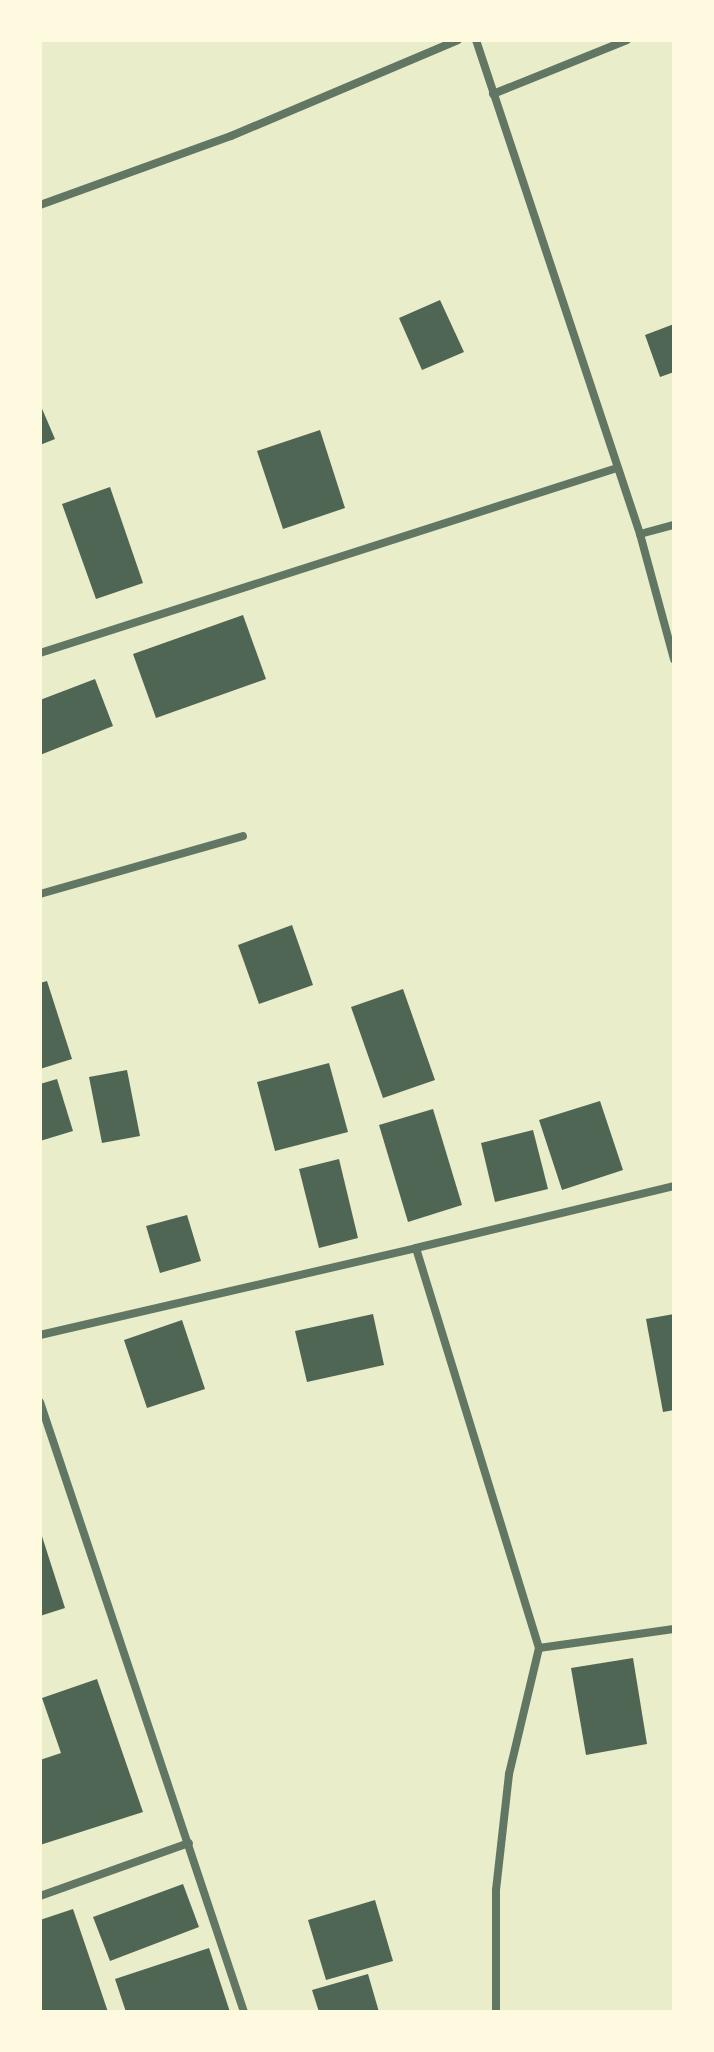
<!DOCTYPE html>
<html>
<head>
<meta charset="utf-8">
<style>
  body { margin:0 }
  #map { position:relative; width:714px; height:2052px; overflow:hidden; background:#e9edc9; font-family:Poppins,sans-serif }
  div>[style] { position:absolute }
  .building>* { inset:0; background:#4f6655 }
  .minor>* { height:8px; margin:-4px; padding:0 4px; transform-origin:4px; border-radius:4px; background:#617663 }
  span { translate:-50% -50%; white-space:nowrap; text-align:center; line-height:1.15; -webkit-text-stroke:6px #fefae0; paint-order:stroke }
  .frame { position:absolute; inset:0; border:42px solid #fefae0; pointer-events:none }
</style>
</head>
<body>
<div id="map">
  <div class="building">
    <div style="clip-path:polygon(440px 300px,464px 352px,422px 370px,399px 318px)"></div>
    <div style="clip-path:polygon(674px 324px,674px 372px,660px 377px,645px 335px)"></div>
    <div style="clip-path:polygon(40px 404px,55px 439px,40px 445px)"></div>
    <div style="clip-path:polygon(320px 430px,345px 508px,283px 529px,257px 451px)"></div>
    <div style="clip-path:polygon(110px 487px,143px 583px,96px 599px,62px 504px)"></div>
    <div style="clip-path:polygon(243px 615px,266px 679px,156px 718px,133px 654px)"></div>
    <div style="clip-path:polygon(95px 679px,113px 726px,40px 755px,40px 700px)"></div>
    <div style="clip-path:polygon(292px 925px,313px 985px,259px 1004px,238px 945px)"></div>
    <div style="clip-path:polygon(47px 981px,72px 1059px,40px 1069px,40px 983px)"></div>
    <div style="clip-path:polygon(403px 989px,435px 1080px,383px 1098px,351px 1007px)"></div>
    <div style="clip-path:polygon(329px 1063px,348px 1132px,275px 1151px,257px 1082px)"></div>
    <div style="clip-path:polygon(127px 1070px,140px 1136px,102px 1143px,89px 1077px)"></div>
    <div style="clip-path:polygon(57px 1079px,73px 1131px,40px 1141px,40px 1084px)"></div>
    <div style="clip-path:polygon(600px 1101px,623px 1170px,562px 1190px,539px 1120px)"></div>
    <div style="clip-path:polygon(433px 1109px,462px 1205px,408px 1222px,379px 1125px)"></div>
    <div style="clip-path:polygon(533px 1130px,548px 1189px,495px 1202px,481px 1143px)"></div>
    <div style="clip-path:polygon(339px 1159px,358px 1238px,319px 1248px,299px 1169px)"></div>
    <div style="clip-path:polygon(187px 1215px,201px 1261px,160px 1273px,146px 1226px)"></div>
    <div style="clip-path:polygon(373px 1314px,384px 1365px,307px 1382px,295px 1331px)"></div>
    <div style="clip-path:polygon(674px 1314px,674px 1410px,663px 1412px,646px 1319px)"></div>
    <div style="clip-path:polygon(182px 1320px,205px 1389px,147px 1408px,124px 1340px)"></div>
    <div style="clip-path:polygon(40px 1530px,65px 1608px,40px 1616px)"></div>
    <div style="clip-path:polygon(633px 1658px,647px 1744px,586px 1755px,571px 1668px)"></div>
    <div style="clip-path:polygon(97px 1679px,143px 1812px,40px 1845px,40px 1760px,61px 1753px,42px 1698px)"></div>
    <div style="clip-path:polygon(183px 1884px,199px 1927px,110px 1961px,93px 1917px)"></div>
    <div style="clip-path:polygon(375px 1900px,393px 1961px,326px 1980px,308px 1920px)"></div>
    <div style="clip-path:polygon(73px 1909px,108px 2012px,40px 2012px,40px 1920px)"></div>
    <div style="clip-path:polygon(209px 1948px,230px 2012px,126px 2012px,115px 1979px)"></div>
    <div style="clip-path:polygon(368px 1974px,379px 2012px,319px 2012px,312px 1990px)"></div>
  </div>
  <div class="minor">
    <div style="left:476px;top:40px;width:521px;rotate:71.63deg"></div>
    <div style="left:640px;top:534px;width:130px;rotate:74.8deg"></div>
    <div style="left:493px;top:94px;width:144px;rotate:-21.9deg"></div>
    <div style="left:40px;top:205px;width:203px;rotate:-19.9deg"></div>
    <div style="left:231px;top:136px;width:246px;rotate:-22.9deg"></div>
    <div style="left:640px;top:534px;width:35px;rotate:-15deg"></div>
    <div style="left:40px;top:653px;width:606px;rotate:-17.78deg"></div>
    <div style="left:40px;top:894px;width:211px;rotate:-15.9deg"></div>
    <div style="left:40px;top:1335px;width:386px;rotate:-13deg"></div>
    <div style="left:40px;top:1402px;width:643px;rotate:71.51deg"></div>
    <div style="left:539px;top:1648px;width:136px;rotate:-8deg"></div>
    <div style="left:40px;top:1896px;width:158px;rotate:-19.6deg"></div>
    <div style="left:496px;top:2012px;width:122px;rotate:-90deg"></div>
    <div style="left:496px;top:1890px;width:117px;rotate:-83.6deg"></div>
    <div style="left:509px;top:1774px;width:130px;rotate:-76.6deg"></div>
    <div style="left:539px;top:1648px;width:418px;rotate:-107.1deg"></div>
    <div style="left:416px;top:1248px;width:265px;rotate:-13.5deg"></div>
  </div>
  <div class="frame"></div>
</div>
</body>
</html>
